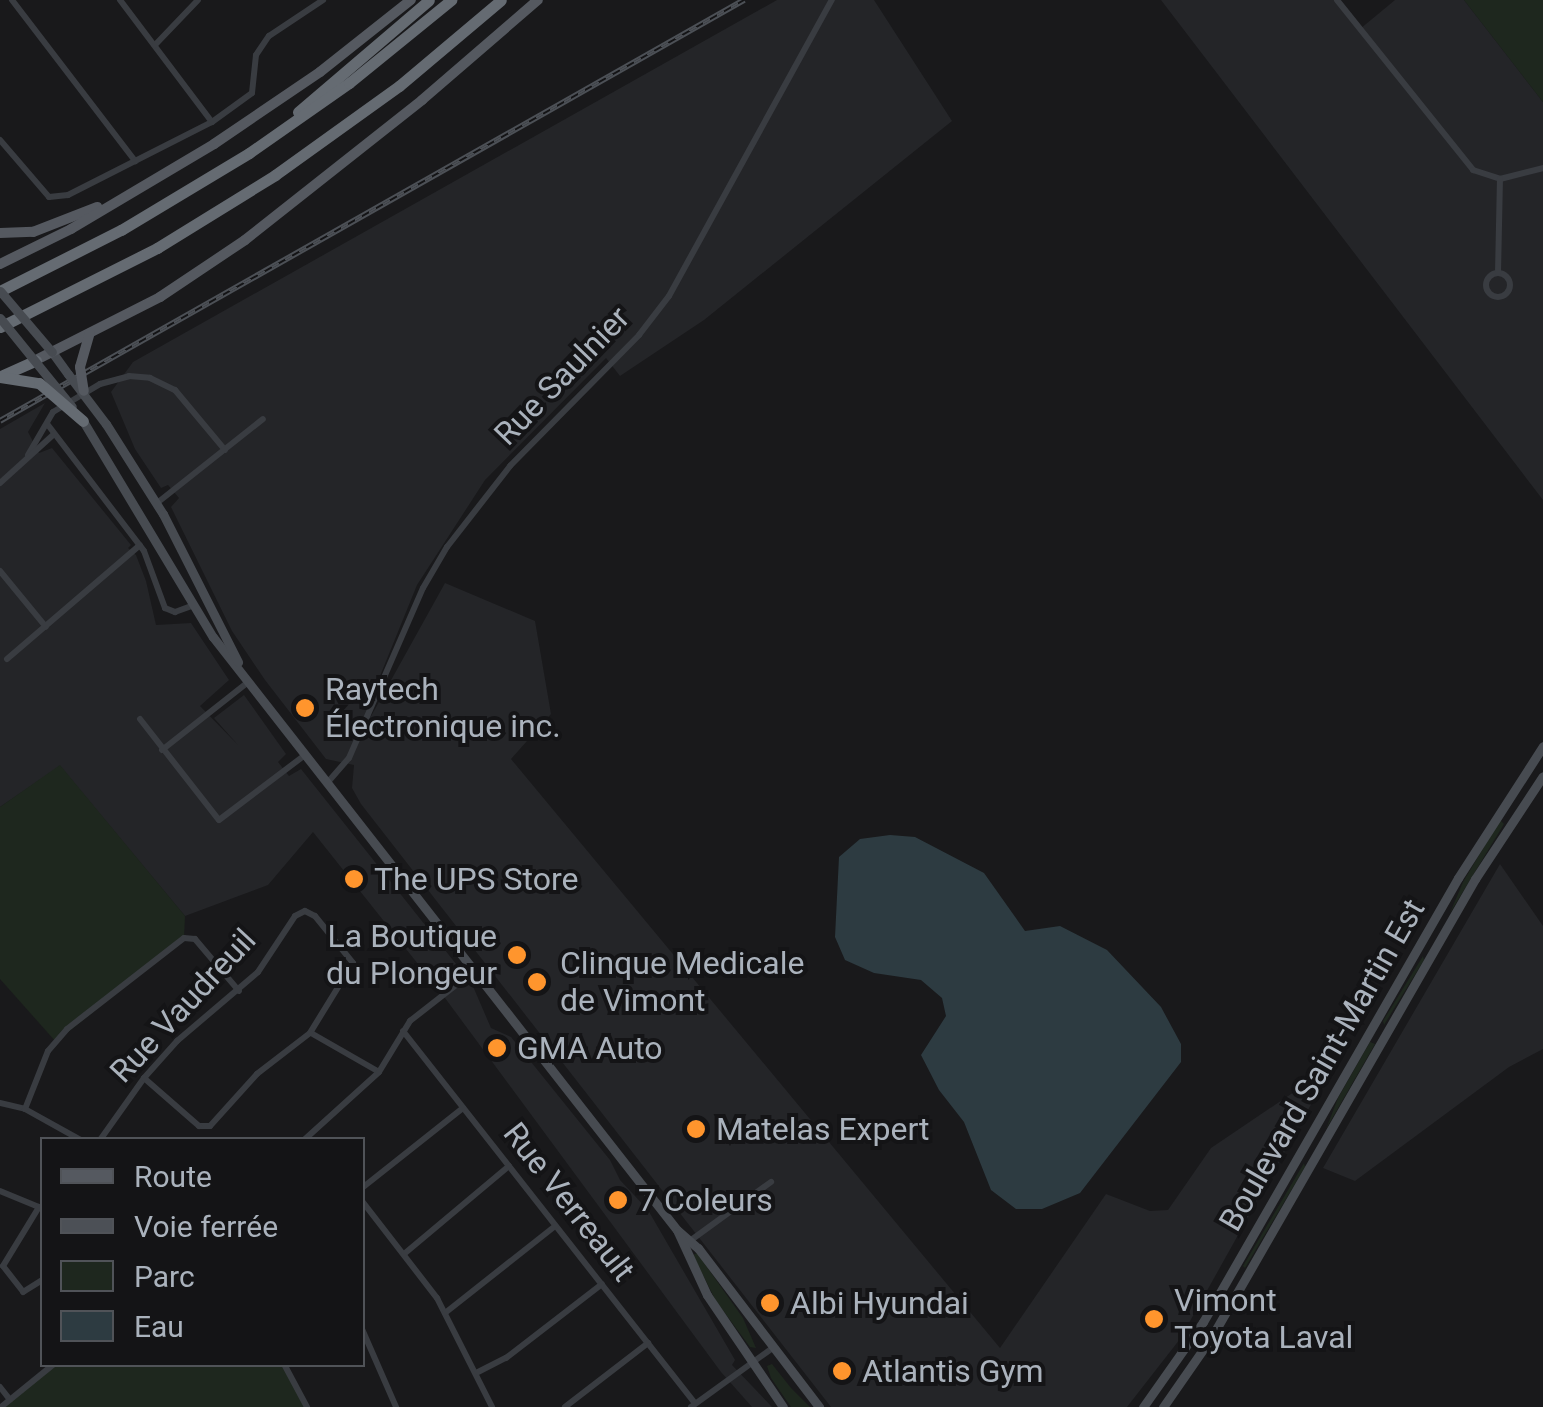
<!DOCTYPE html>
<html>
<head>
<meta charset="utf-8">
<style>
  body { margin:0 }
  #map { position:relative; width:1543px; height:1407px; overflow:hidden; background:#19191b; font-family:Roboto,sans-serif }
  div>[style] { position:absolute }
  .built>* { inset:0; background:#242528 }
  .green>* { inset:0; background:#1e271e }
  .water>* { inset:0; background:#2d3b41 }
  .minor>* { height:6px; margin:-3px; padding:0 3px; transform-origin:3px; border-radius:3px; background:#393c41 }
  .minor>.ring { margin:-3px; padding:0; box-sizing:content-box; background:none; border:6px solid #393c41; border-radius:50% }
  .secondary>* { height:9px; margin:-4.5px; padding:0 4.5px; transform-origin:4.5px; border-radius:4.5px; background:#474b51 }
  .primary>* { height:10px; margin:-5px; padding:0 5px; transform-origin:5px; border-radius:5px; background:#555960 }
  .motorway>* { height:11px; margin:-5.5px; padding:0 5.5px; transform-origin:5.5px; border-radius:5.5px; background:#656b72 }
  .rail>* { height:6px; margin-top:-3px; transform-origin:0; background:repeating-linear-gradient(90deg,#141416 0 8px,#4c5056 0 16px); box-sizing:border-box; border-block:2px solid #4c5056 }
  .secondary-bridge>* { height:9px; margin:-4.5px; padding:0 4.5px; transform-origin:4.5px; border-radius:4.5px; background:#474b51 }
  .primary-bridge>* { height:10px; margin:-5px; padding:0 5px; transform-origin:5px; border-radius:5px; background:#555960 }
  .motorway-bridge>* { height:11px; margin:-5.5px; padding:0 5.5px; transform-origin:5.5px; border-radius:5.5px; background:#656b72 }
  .dots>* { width:28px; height:28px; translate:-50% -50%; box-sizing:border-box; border:5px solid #141416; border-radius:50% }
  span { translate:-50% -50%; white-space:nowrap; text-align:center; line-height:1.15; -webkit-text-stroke:8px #141416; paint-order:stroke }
  .street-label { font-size:32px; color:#aab2bc }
  .poi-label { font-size:32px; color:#aab2bc }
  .left { translate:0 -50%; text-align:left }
  .right { translate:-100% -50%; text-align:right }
  .legend { position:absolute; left:40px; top:1137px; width:325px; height:230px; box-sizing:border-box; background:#141416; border:2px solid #505358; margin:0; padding:12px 18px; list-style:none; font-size:30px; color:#aab2bc }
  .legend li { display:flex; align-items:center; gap:20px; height:50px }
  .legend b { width:50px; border:2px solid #505358 }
</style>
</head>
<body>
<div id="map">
  <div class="built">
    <div style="clip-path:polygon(777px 0,874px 0,952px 121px,704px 320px,620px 376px,606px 358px,485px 480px,417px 585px,380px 676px,370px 718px,445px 583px,535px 621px,551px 714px,511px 759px,1000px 1348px,1106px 1194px,1150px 1211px,1168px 1210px,1211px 1148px,1294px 1092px,1313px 1101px,1180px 1339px,1127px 1407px,831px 1407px,361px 804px,352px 788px,354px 765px,326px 759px,265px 680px,232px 631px,171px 507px,179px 498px,168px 485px,161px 488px,135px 449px,111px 392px,133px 362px)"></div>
    <div style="clip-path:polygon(1161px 0,1337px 0,1360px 29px,1395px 0,1464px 0,1543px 102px,1543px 500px)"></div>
    <div style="clip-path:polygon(45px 403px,28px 432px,39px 453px,52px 448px,131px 545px,128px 548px,136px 555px,146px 581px,156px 625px,191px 623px,229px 680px,200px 706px,238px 745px,214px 718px,244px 695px,286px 754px,278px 762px,289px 776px,301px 769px,472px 984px,491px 1028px,511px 1037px,610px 1160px,620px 1180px,648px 1210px,735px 1360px,732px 1365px,772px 1407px,752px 1407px,721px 1372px,445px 998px,313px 832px,268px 885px,185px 916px,60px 766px,0 807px,0 429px)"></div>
    <div style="clip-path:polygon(1500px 864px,1543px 926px,1543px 1049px,1509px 1067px,1355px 1181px,1323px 1168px)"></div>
  </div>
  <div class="green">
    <div style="clip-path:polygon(1464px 0,1543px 0,1543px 102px)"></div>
    <div style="clip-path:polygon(60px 765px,185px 916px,184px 938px,56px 1042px,0 979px,0 807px)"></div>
    <div style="clip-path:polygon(1500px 820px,1504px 824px,1450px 913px,1463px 882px)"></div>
    <div style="clip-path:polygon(1423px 956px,1424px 960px,1384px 1025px,1383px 1021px)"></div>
    <div style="clip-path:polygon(1370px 1042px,1375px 1044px,1326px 1129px,1338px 1098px)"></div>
    <div style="clip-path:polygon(1304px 1163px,1305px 1167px,1245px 1268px,1243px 1266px)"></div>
    <div style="clip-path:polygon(697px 1253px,743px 1318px,756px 1348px,750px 1347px,716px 1301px,693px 1255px)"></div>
    <div style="clip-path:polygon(54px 1364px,284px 1365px,307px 1407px,1px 1407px)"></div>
    <div style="clip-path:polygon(772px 1364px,791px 1388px,810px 1407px,791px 1407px,771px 1378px,767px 1366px)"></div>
  </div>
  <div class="water">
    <div style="clip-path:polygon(890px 835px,915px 837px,984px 873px,1025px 931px,1060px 926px,1107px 950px,1161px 1007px,1181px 1044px,1181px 1062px,1080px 1193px,1042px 1209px,1016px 1209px,991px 1190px,964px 1122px,939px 1090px,921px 1055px,946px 1016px,942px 998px,921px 980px,874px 973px,845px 960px,835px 937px,839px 857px,860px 839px)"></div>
  </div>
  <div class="minor">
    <div style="left:12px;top:0;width:203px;rotate:52.6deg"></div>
    <div style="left:120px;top:0;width:153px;rotate:53deg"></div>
    <div style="left:1337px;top:0;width:218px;rotate:51.3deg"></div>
    <div style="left:1473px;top:170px;width:28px;rotate:18deg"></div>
    <div style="left:1500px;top:179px;width:44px;rotate:-14.3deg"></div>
    <div style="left:155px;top:45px;width:62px;rotate:-46.3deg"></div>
    <div style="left:0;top:140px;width:75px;rotate:49.3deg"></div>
    <div style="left:49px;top:197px;width:19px;rotate:-6deg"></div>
    <div style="left:68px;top:195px;width:161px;rotate:-26.9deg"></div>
    <div style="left:212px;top:122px;width:49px;rotate:-35.9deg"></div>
    <div style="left:252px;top:93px;width:38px;rotate:-84deg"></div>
    <div style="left:256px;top:55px;width:23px;rotate:-56deg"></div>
    <div style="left:269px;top:36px;width:65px;rotate:-33.7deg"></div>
    <div class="ring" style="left:1486px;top:273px;width:18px;height:18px"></div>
    <div style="left:1498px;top:273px;width:94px;rotate:-88.8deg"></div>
    <div style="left:48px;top:425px;width:158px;rotate:52.7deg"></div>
    <div style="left:144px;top:551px;width:61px;rotate:69.8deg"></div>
    <div style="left:165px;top:608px;width:11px;rotate:22deg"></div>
    <div style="left:175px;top:612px;width:20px;rotate:-20deg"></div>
    <div style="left:28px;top:455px;width:50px;rotate:-59.8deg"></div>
    <div style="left:53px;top:412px;width:55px;rotate:-30.8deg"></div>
    <div style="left:100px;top:384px;width:30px;rotate:-15deg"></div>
    <div style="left:129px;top:376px;width:21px;rotate:5deg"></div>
    <div style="left:150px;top:378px;width:28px;rotate:26deg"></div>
    <div style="left:175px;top:390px;width:78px;rotate:50.2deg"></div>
    <div style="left:0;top:483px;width:73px;rotate:-42.2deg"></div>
    <div style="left:157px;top:503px;width:135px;rotate:-38.4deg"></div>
    <div style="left:0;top:571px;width:72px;rotate:50.6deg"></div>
    <div style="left:7px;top:659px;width:175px;rotate:-40.6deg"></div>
    <div style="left:140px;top:719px;width:128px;rotate:52deg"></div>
    <div style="left:219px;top:820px;width:108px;rotate:-37.1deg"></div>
    <div style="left:162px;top:750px;width:110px;rotate:-38.3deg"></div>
    <div style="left:328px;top:782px;width:32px;rotate:-49deg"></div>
    <div style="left:349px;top:758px;width:185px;rotate:-66.5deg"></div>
    <div style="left:423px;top:588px;width:48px;rotate:-59.7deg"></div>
    <div style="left:447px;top:547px;width:103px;rotate:-52.1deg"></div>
    <div style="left:510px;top:466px;width:184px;rotate:-45.4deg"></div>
    <div style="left:639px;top:335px;width:49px;rotate:-52.4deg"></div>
    <div style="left:669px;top:296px;width:338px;rotate:-61.2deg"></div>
    <div style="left:403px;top:1031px;width:473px;rotate:51.9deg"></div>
    <div style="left:311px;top:1033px;width:78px;rotate:29.8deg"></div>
    <div style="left:0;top:1103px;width:26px;rotate:13deg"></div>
    <div style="left:25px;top:1109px;width:64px;rotate:29deg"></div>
    <div style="left:25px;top:1109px;width:62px;rotate:-68.4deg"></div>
    <div style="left:48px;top:1051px;width:29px;rotate:-49deg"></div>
    <div style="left:67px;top:1029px;width:148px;rotate:-37.9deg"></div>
    <div style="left:184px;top:938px;width:11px;rotate:5deg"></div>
    <div style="left:195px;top:939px;width:68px;rotate:49.8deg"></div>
    <div style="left:100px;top:1140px;width:76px;rotate:-54.6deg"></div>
    <div style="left:144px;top:1078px;width:50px;rotate:-48.3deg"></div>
    <div style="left:177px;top:1041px;width:106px;rotate:-40.4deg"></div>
    <div style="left:258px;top:972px;width:67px;rotate:-56.5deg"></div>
    <div style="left:295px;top:916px;width:11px;rotate:-27deg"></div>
    <div style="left:305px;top:911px;width:11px;rotate:27deg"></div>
    <div style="left:315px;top:916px;width:60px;rotate:51deg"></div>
    <div style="left:353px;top:963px;width:82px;rotate:121.6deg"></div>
    <div style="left:310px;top:1033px;width:67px;rotate:142.3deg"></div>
    <div style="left:257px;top:1074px;width:70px;rotate:132.1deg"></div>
    <div style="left:210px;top:1126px;width:11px;rotate:180deg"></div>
    <div style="left:199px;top:1126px;width:73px;rotate:-138.9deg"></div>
    <div style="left:304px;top:1140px;width:101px;rotate:-42.2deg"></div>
    <div style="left:379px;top:1072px;width:60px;rotate:-58.7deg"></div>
    <div style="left:410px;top:1021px;width:83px;rotate:-38.1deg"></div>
    <div style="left:362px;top:1188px;width:129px;rotate:-38.4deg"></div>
    <div style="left:0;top:1191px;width:44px;rotate:22.5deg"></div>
    <div style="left:362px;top:1201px;width:123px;rotate:52.3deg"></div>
    <div style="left:437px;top:1298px;width:122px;rotate:63.2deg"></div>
    <div style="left:39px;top:1207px;width:69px;rotate:121.4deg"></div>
    <div style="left:3px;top:1266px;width:33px;rotate:52deg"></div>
    <div style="left:23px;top:1292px;width:22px;rotate:-32deg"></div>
    <div style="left:687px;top:1243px;width:104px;rotate:-36deg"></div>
    <div style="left:404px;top:1254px;width:137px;rotate:-40deg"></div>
    <div style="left:445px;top:1313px;width:140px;rotate:-38.3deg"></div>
    <div style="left:362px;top:1329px;width:85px;rotate:66.4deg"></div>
    <div style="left:284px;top:1364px;width:49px;rotate:61.9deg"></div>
    <div style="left:478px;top:1372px;width:31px;rotate:-27deg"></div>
    <div style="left:506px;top:1358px;width:121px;rotate:-37.6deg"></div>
    <div style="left:0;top:1387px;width:16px;rotate:52deg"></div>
    <div style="left:1px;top:1407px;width:68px;rotate:-39.1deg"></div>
    <div style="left:565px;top:1407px;width:105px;rotate:-37.6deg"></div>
    <div style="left:691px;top:1407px;width:99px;rotate:-35.9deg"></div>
  </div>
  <div class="secondary">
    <div style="left:52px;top:352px;width:27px;rotate:54deg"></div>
    <div style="left:83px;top:421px;width:252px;rotate:59deg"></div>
    <div style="left:213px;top:637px;width:753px;rotate:51.96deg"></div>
    <div style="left:677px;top:1230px;width:28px;rotate:41deg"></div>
    <div style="left:698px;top:1248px;width:200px;rotate:52.7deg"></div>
    <div style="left:106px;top:424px;width:107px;rotate:57.7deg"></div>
    <div style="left:163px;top:514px;width:166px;rotate:63.1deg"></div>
    <div style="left:678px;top:1232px;width:69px;rotate:65.3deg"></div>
    <div style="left:707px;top:1295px;width:135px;rotate:55.8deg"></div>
    <div style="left:1143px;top:1407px;width:104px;rotate:-54.8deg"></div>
    <div style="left:1203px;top:1322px;width:512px;rotate:-60.13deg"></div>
    <div style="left:1458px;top:878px;width:157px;rotate:-57.2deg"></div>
    <div style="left:1163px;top:1407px;width:84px;rotate:-55.2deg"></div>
    <div style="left:1211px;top:1338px;width:530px;rotate:-60.09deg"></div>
    <div style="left:1475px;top:879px;width:123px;rotate:-56.6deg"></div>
  </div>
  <div class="primary">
    <div style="left:0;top:233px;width:33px;rotate:-2deg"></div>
    <div style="left:33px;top:232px;width:69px;rotate:-21.3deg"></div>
    <div style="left:0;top:264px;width:79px;rotate:-26.2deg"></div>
    <div style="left:71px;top:229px;width:166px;rotate:-30.7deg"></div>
    <div style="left:214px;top:144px;width:128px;rotate:-34.2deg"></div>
    <div style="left:320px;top:72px;width:116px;rotate:-38.4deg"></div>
    <div style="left:36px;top:360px;width:139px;rotate:-26.9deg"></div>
    <div style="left:160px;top:297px;width:102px;rotate:-33.8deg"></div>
    <div style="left:245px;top:240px;width:226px;rotate:-38.3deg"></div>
    <div style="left:422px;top:100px;width:153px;rotate:-40.8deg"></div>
    <div style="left:80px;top:367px;width:35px;rotate:-74deg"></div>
  </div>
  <div class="motorway">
    <div style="left:298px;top:112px;width:172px;rotate:-40.5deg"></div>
    <div style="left:0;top:291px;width:136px;rotate:-26.8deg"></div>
    <div style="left:121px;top:230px;width:149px;rotate:-31deg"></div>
    <div style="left:249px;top:153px;width:122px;rotate:-35deg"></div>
    <div style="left:349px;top:83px;width:132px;rotate:-39.1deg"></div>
    <div style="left:0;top:327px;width:176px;rotate:-26.7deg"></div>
    <div style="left:157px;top:248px;width:139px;rotate:-31.7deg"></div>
    <div style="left:275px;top:175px;width:153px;rotate:-35.7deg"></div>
    <div style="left:399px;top:86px;width:133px;rotate:-40.1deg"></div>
    <div style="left:3px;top:375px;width:36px;rotate:-24deg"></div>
    <div style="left:0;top:377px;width:39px;rotate:9deg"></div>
  </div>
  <div class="rail">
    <div style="left:0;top:421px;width:855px;rotate:-29.5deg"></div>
  </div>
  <div class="secondary-bridge">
    <div style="left:0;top:291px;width:80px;rotate:49.6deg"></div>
    <div style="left:0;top:318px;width:114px;rotate:51deg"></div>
    <div style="left:68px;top:374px;width:63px;rotate:52.8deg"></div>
  </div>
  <div class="primary-bridge">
    <div style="left:80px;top:367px;width:24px;rotate:81deg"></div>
  </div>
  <div class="motorway-bridge">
    <div style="left:39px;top:383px;width:58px;rotate:40.8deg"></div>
  </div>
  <div class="dots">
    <div style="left:305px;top:708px;background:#ff952d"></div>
    <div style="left:354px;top:879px;background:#ff952d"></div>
    <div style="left:517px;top:955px;background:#ff952d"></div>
    <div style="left:537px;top:982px;background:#ff952d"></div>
    <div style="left:497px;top:1048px;background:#ff952d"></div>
    <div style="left:696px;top:1129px;background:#ff952d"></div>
    <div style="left:618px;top:1200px;background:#ff952d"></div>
    <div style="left:770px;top:1303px;background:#ff952d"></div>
    <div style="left:1154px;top:1319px;background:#ff952d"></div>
    <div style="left:842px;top:1371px;background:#ff952d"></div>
  </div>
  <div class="street-label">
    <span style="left:562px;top:376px;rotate:-46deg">Rue Saulnier</span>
    <span style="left:183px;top:1006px;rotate:-47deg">Rue Vaudreuil</span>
    <span style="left:1322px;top:1065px;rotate:-60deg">Boulevard Saint-Martin Est</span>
    <span style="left:569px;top:1202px;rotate:52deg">Rue Verreault</span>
  </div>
  <div class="poi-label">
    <span class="left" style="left:325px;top:708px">Raytech<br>Électronique inc.</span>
    <span class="left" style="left:374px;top:879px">The UPS Store</span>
    <span class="right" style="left:497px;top:955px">La Boutique<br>du Plongeur</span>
    <span class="left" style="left:560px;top:982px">Clinque Medicale<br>de Vimont</span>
    <span class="left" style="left:517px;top:1048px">GMA Auto</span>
    <span class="left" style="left:716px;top:1129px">Matelas Expert</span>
    <span class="left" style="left:638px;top:1200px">7 Coleurs</span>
    <span class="left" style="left:1174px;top:1319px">Vimont<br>Toyota Laval</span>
    <span class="left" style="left:790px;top:1303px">Albi Hyundai</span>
    <span class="left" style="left:862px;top:1371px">Atlantis Gym</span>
  </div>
  <ul class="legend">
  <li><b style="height:12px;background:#555960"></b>Route</li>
  <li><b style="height:12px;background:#4c5056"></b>Voie ferrée</li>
  <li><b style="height:28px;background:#1e271e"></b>Parc</li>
  <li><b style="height:28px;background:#2d3b41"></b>Eau</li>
  </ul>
</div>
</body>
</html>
